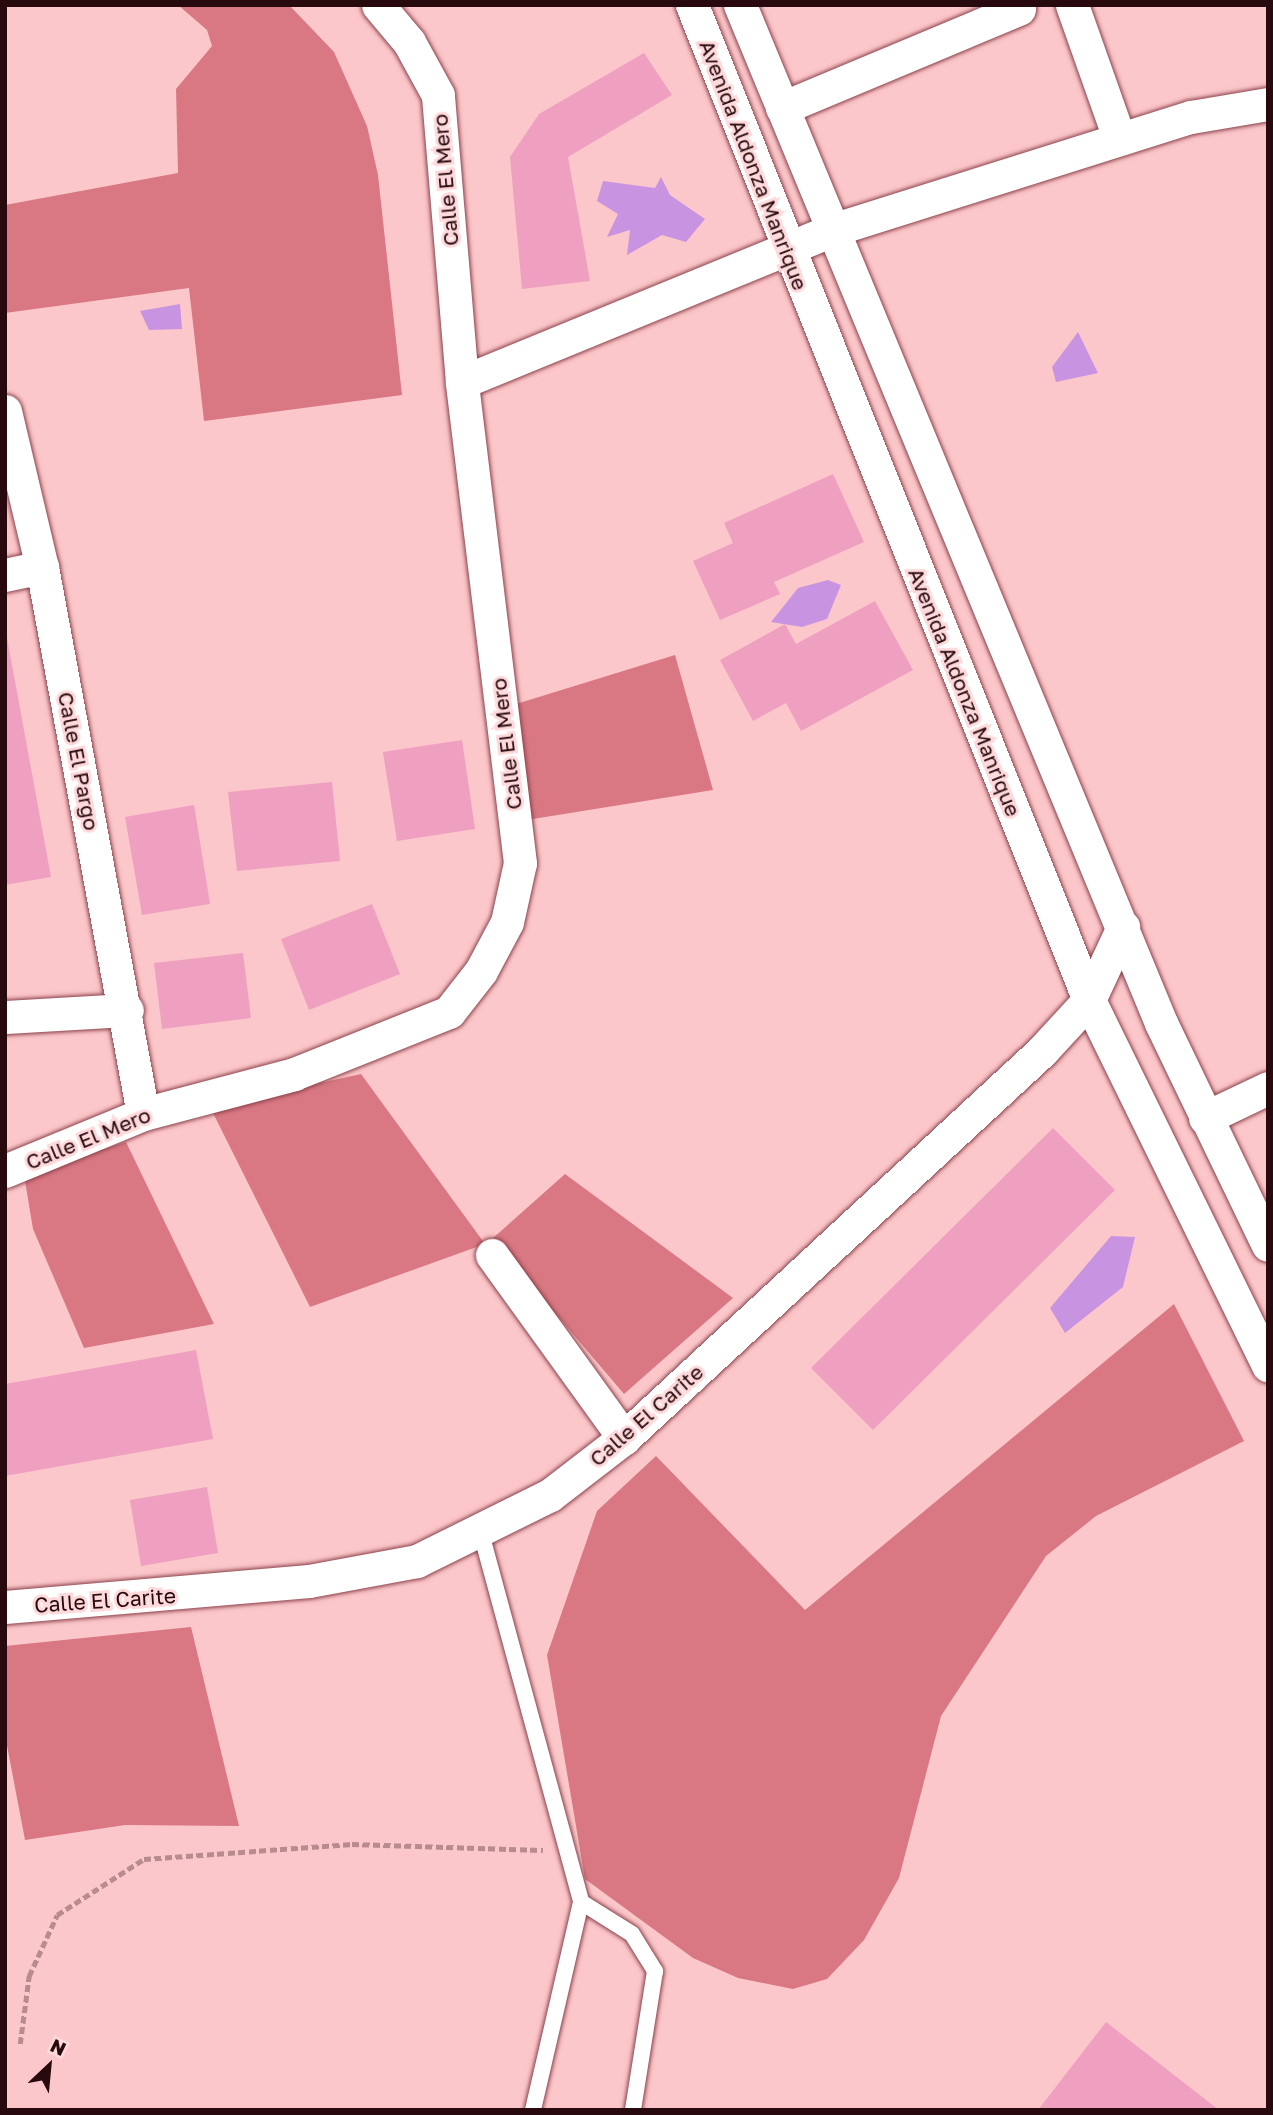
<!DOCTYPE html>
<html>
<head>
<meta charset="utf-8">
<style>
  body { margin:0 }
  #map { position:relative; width:1273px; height:2115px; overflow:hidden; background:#fcc7ca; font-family:"Golos Text",sans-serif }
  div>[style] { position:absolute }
  .forest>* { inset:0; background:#d97883 }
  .water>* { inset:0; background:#c894e1 }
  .building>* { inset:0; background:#efa0c0 }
  .path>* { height:4.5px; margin-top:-2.25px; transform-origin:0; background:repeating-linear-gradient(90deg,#b88b8e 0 7px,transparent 0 10.5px) }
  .roads { filter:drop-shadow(0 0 2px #8c414b) drop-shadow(0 0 2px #8c414b) }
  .lane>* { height:16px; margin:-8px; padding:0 8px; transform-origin:8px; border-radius:8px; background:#fff }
  .street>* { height:33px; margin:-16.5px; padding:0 16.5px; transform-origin:16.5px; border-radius:16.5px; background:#fff }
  span { translate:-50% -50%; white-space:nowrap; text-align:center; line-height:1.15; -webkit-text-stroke:6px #fed9db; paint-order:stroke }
  .street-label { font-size:21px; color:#280a0e }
  .frame { position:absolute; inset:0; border:7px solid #280a0e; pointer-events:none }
  .north { position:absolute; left:14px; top:2031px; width:70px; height:70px; -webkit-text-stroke:5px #fed9db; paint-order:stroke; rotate:26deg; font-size:19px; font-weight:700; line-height:28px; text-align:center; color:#280a0e }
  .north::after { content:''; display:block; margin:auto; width:24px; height:32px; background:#280a0e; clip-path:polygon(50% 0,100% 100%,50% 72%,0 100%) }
</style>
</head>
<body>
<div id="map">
  <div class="forest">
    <div style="clip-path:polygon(178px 5px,289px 5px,334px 52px,367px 126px,378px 175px,402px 395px,204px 421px,189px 288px,5px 313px,5px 205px,178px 173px,176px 89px,212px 46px,207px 30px)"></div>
    <div style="clip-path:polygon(675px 655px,713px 790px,502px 824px,493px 711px)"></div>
    <div style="clip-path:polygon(361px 1074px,485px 1244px,310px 1307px,210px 1107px)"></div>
    <div style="clip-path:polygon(126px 1142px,214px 1324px,84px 1348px,33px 1229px,24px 1175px)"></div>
    <div style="clip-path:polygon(565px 1174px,733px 1298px,624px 1394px,492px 1239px)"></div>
    <div style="clip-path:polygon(1174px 1304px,1244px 1441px,1096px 1516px,1046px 1556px,941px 1716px,899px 1878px,864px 1940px,827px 1979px,793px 1989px,738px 1978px,693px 1958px,585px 1879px,547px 1655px,597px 1511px,656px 1456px,805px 1610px)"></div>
    <div style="clip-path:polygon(191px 1627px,239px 1826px,125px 1825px,25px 1840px,5px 1735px,5px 1646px)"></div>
  </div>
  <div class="water">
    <div style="clip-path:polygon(661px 177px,670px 195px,705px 219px,686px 242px,662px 235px,627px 255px,630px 230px,607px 237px,618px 214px,597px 201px,603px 181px,655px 188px)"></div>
    <div style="clip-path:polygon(180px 304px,182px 329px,149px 330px,140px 311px)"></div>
    <div style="clip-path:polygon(1078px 332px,1098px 373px,1056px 382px,1052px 367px)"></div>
    <div style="clip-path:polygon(828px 580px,841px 585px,827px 619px,802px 627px,771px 622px,798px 588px)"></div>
    <div style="clip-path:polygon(1111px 1236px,1135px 1237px,1123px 1287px,1065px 1333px,1050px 1308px)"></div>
  </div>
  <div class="building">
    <div style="clip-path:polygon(644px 53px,672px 95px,568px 157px,590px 281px,522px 289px,510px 157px,539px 114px)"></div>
    <div style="clip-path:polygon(833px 474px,864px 542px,774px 582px,780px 594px,720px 620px,693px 561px,733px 543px,724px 523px)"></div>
    <div style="clip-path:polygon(875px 601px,913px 670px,801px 731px,786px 703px,753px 721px,720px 660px,785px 624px,796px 644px)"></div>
    <div style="clip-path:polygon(5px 627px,51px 877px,5px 885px)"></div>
    <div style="clip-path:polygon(462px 740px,475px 829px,397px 841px,383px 752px)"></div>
    <div style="clip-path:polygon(332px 782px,340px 861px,237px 871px,228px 792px)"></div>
    <div style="clip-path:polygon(194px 805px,210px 904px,142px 915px,125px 817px)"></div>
    <div style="clip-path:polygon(372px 904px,400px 974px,309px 1010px,281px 939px)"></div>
    <div style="clip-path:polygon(243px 953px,251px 1018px,162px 1029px,154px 963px)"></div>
    <div style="clip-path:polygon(1053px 1128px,1115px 1190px,873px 1430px,811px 1368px)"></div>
    <div style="clip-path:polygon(196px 1350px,213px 1439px,5px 1476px,5px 1384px)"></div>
    <div style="clip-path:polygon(207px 1487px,218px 1553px,141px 1566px,130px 1500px)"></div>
    <div style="clip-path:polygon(1106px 2022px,1219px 2110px,1038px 2110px)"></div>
  </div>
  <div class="path">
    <div style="left:20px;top:2044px;width:69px;rotate:-82.5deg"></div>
    <div style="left:29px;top:1976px;width:67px;rotate:-65.3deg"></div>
    <div style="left:57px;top:1915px;width:103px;rotate:-32.8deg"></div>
    <div style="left:144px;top:1859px;width:209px;rotate:-4.1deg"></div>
    <div style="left:352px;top:1844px;width:191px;rotate:1.8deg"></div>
  </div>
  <div class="roads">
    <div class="lane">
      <div style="left:481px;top:1533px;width:382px;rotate:74.8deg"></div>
      <div style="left:581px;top:1902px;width:213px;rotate:103deg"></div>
      <div style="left:581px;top:1902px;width:60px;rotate:32.1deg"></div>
      <div style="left:632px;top:1934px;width:44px;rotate:58.1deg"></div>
      <div style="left:655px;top:1971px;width:141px;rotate:99deg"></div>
    </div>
    <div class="street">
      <div style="left:692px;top:5px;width:1071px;rotate:68.25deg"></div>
      <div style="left:1089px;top:1000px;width:407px;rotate:63.9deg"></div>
      <div style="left:740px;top:5px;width:1102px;rotate:67.53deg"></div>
      <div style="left:1161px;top:1023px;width:246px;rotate:64.3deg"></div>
      <div style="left:1072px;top:5px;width:141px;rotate:70.5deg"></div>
      <div style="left:782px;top:108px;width:257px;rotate:-22.7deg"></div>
      <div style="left:462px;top:382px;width:403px;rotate:-22.3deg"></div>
      <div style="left:835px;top:229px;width:373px;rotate:-17.5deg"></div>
      <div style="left:1191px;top:117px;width:78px;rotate:-9.6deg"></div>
      <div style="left:5px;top:411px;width:160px;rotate:76.7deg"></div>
      <div style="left:42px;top:567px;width:556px;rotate:79.54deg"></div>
      <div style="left:5px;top:575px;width:38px;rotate:-12deg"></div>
      <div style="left:5px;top:1017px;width:122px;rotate:-3.3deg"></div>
      <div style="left:1205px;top:1118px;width:70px;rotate:-25.5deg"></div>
      <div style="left:5px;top:1171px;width:149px;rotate:-22.4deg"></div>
      <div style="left:143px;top:1114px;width:156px;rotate:-14.8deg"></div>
      <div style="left:294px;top:1074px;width:167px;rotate:-21.8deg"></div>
      <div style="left:449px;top:1012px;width:52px;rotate:-52deg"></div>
      <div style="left:481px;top:971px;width:55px;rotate:-62deg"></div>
      <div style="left:507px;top:922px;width:60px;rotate:-77.6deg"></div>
      <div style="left:520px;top:863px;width:484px;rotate:-96.9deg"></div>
      <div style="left:462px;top:382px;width:288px;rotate:-94.8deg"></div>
      <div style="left:438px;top:95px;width:60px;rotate:-118.7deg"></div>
      <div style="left:409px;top:42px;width:48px;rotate:-130deg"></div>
      <div style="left:492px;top:1255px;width:226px;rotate:54.2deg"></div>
      <div style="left:5px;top:1607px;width:305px;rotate:-4.9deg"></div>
      <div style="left:309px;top:1581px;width:110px;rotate:-10.5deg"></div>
      <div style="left:417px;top:1561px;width:148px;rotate:-26.4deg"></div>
      <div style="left:550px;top:1495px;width:93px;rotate:-37.6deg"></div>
      <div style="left:624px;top:1438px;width:570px;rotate:-42.79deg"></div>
      <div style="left:1042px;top:1051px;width:69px;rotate:-47.3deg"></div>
      <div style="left:1089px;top:1000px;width:81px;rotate:-65deg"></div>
    </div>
  </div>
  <div class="street-label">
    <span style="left:754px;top:165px;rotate:69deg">Avenida Aldonza Manrique</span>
    <span style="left:445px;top:180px;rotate:-95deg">Calle El Mero</span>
    <span style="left:965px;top:692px;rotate:68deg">Avenida Aldonza Manrique</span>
    <span style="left:506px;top:744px;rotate:-97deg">Calle El Mero</span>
    <span style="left:79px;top:761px;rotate:79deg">Calle El Pargo</span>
    <span style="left:88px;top:1138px;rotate:-22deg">Calle El Mero</span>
    <span style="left:646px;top:1415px;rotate:-41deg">Calle El Carite</span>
    <span style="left:105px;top:1600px;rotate:-4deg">Calle El Carite</span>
  </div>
  <div class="frame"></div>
  <div class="north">N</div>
</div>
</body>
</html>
